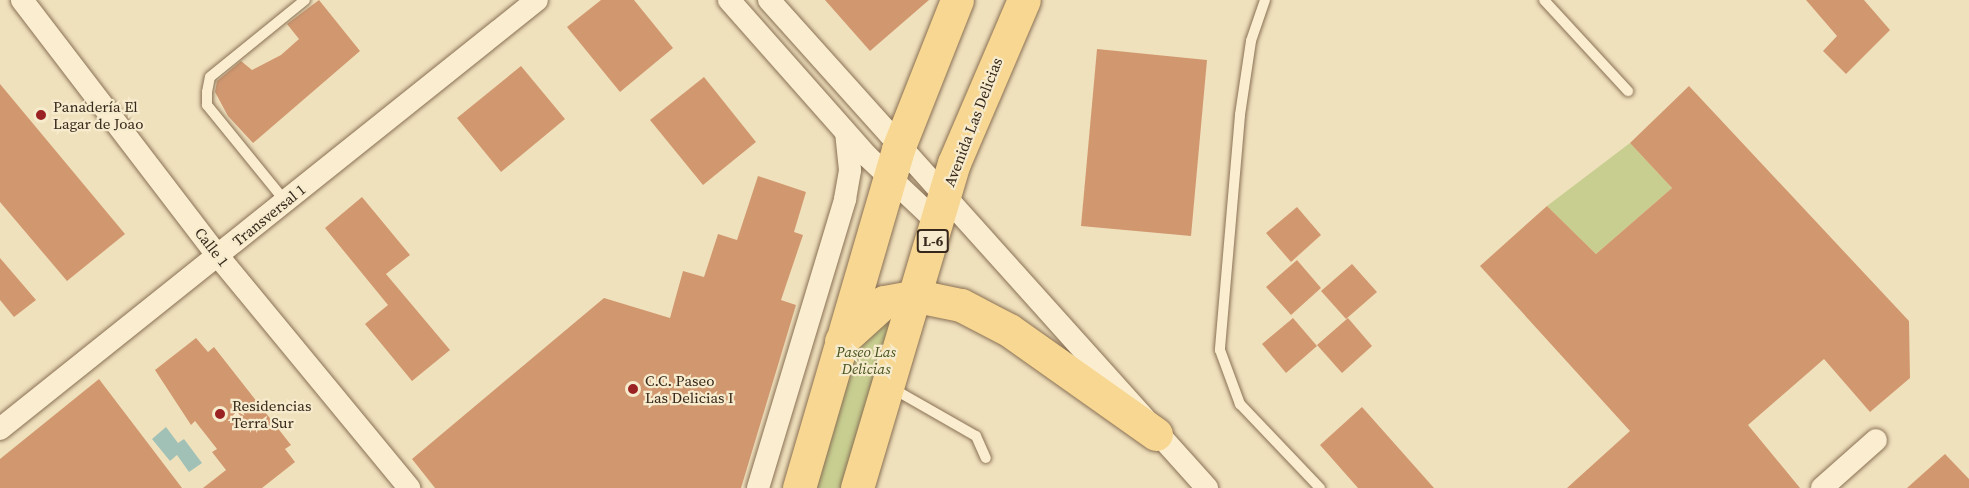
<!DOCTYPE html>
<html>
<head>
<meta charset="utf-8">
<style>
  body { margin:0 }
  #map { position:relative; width:1969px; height:488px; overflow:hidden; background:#f0e1bd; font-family:"Source Serif 4",serif }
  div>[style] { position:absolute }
  .green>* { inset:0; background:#c7ce90 }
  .water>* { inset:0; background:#a1c1b7 }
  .building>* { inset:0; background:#d19870 }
  .roads { filter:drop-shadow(0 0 2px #897055) drop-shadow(0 0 2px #897055) }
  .lane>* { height:10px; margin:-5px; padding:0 5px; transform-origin:5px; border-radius:5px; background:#fbeed0 }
  .street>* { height:22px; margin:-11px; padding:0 11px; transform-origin:11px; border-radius:11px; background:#fbeed0 }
  .primary>* { height:33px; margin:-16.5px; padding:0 16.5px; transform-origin:16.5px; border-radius:16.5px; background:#f7d791 }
  .dots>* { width:16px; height:16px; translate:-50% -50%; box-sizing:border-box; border:3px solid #f7ebcd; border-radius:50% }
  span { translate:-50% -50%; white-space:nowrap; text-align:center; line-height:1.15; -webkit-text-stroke:4.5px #f7ebcd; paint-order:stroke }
  .shield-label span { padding:2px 4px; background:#f7ebcd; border:2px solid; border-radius:4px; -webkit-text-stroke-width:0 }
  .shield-label { font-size:14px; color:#37281b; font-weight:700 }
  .poi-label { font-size:15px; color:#37281b }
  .left { translate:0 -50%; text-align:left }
  .street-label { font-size:15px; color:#37281b }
  .park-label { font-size:15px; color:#485520; font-style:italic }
</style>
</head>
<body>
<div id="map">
  <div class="green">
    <div style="clip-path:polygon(1630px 143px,1672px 188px,1596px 254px,1547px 206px)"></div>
    <div style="clip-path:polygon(917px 296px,857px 488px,799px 488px,838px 344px)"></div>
  </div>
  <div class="water">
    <div style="clip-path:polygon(166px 427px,178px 443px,184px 439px,202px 463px,189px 472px,177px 455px,170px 461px,152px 439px)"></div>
  </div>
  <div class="building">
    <div style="clip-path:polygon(319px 0,360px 51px,253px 143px,228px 116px,215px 92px,217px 81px,241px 61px,252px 70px,281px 55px,299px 39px,287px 24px)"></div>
    <div style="clip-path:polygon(601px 0,634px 0,673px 48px,620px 92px,567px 27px)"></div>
    <div style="clip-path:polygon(825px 0,929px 0,870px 51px)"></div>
    <div style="clip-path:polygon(1806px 0,1864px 0,1890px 30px,1846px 74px,1823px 51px,1837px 36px)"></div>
    <div style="clip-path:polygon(1097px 49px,1207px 60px,1191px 236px,1081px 226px)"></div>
    <div style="clip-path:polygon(521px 66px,565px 119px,501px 172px,457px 118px)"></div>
    <div style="clip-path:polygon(704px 77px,756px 142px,703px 185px,650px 120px)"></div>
    <div style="clip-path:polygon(0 84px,125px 234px,67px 281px,0 202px)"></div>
    <div style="clip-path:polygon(1689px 86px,1909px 321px,1910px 378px,1870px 412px,1824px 359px,1748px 425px,1800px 488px,1567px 488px,1630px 431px,1480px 266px,1547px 206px,1596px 254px,1672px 188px,1630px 143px)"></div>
    <div style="clip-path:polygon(758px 176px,806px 192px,794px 232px,803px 235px,781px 300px,796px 305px,741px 488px,435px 488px,412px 459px,604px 298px,670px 318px,683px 271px,704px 277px,718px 234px,737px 240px)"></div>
    <div style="clip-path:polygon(362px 197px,410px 255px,386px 274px,450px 350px,412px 381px,365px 324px,388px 305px,325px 228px)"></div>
    <div style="clip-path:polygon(1297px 207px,1321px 235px,1291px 262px,1266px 233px)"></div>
    <div style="clip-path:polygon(0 258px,36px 300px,14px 317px,0 300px)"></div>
    <div style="clip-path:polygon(1297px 260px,1321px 288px,1291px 315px,1266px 287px)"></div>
    <div style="clip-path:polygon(1352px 264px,1377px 292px,1346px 319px,1321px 291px)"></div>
    <div style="clip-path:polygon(1293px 318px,1317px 346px,1286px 373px,1262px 344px)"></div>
    <div style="clip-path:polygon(1348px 318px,1372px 346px,1342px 373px,1317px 345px)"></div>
    <div style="clip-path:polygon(196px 338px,208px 352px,214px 347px,291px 445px,285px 449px,295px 462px,262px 488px,203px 488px,226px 470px,212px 452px,217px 449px,195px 421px,191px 425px,155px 370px)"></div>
    <div style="clip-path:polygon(99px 379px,182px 488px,0 488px,0 459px)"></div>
    <div style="clip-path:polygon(1362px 407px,1434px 488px,1358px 488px,1320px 445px)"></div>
    <div style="clip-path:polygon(1945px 454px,1969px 479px,1969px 488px,1907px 488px)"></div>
  </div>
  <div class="roads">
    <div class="lane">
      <div style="left:1265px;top:0;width:43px;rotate:108.9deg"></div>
      <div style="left:1251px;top:41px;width:75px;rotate:98.5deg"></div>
      <div style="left:1240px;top:115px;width:236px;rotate:94.9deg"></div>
      <div style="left:1220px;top:350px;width:58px;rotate:69.7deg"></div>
      <div style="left:1240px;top:404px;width:116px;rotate:46.4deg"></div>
      <div style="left:1544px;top:0;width:124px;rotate:47.3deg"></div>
      <div style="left:285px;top:201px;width:124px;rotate:-129.1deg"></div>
      <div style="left:207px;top:105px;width:13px;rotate:-90deg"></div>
      <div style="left:207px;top:92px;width:15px;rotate:-79deg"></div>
      <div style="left:210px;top:77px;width:122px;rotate:-39deg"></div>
      <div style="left:890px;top:387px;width:99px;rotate:29.7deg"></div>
      <div style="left:976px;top:436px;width:24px;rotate:66deg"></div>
    </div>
    <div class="street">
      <div style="left:22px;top:0;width:322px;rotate:52.6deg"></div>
      <div style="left:218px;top:256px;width:301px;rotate:50.5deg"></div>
      <div style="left:729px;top:0;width:208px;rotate:48.5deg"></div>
      <div style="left:867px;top:156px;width:98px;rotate:43.3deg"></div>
      <div style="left:769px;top:0;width:656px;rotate:48.09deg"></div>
      <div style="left:0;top:429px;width:687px;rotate:-38.62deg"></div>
      <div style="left:758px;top:488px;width:302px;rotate:-73.2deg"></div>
      <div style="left:845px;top:199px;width:29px;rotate:-80deg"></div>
      <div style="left:850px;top:170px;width:37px;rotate:-96deg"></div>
      <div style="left:1822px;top:488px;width:72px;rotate:-41.6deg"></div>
    </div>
    <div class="primary">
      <div style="left:841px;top:341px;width:58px;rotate:-42.2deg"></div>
      <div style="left:884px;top:302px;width:34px;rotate:-10deg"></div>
      <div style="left:917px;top:296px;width:45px;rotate:11.6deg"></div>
      <div style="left:961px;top:305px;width:54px;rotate:27.5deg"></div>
      <div style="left:1009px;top:330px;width:180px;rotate:35.3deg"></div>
      <div style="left:799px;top:488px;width:353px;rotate:-73.7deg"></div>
      <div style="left:898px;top:149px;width:160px;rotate:-68.4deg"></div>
      <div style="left:857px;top:488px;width:339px;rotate:-73.4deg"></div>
      <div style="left:954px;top:163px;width:177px;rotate:-66.8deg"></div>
    </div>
  </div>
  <div class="dots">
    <div style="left:41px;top:115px;background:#9b2223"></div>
    <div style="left:633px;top:389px;background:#9b2223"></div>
    <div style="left:220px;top:414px;background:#9b2223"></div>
  </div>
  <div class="shield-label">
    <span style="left:933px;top:241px">L-6</span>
  </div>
  <div class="poi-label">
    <span class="left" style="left:53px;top:115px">Panadería El<br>Lagar de Joao</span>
    <span class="left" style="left:645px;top:389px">C.C. Paseo<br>Las Delicias I</span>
    <span class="left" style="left:232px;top:414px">Residencias<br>Terra Sur</span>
  </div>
  <div class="street-label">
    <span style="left:973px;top:122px;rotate:-69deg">Avenida Las Delicias</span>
    <span style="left:269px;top:215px;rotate:-39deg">Transversal 1</span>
    <span style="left:212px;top:247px;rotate:52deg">Calle 1</span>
  </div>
  <div class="park-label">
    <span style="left:866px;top:360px">Paseo Las<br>Delicias</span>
  </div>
</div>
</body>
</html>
